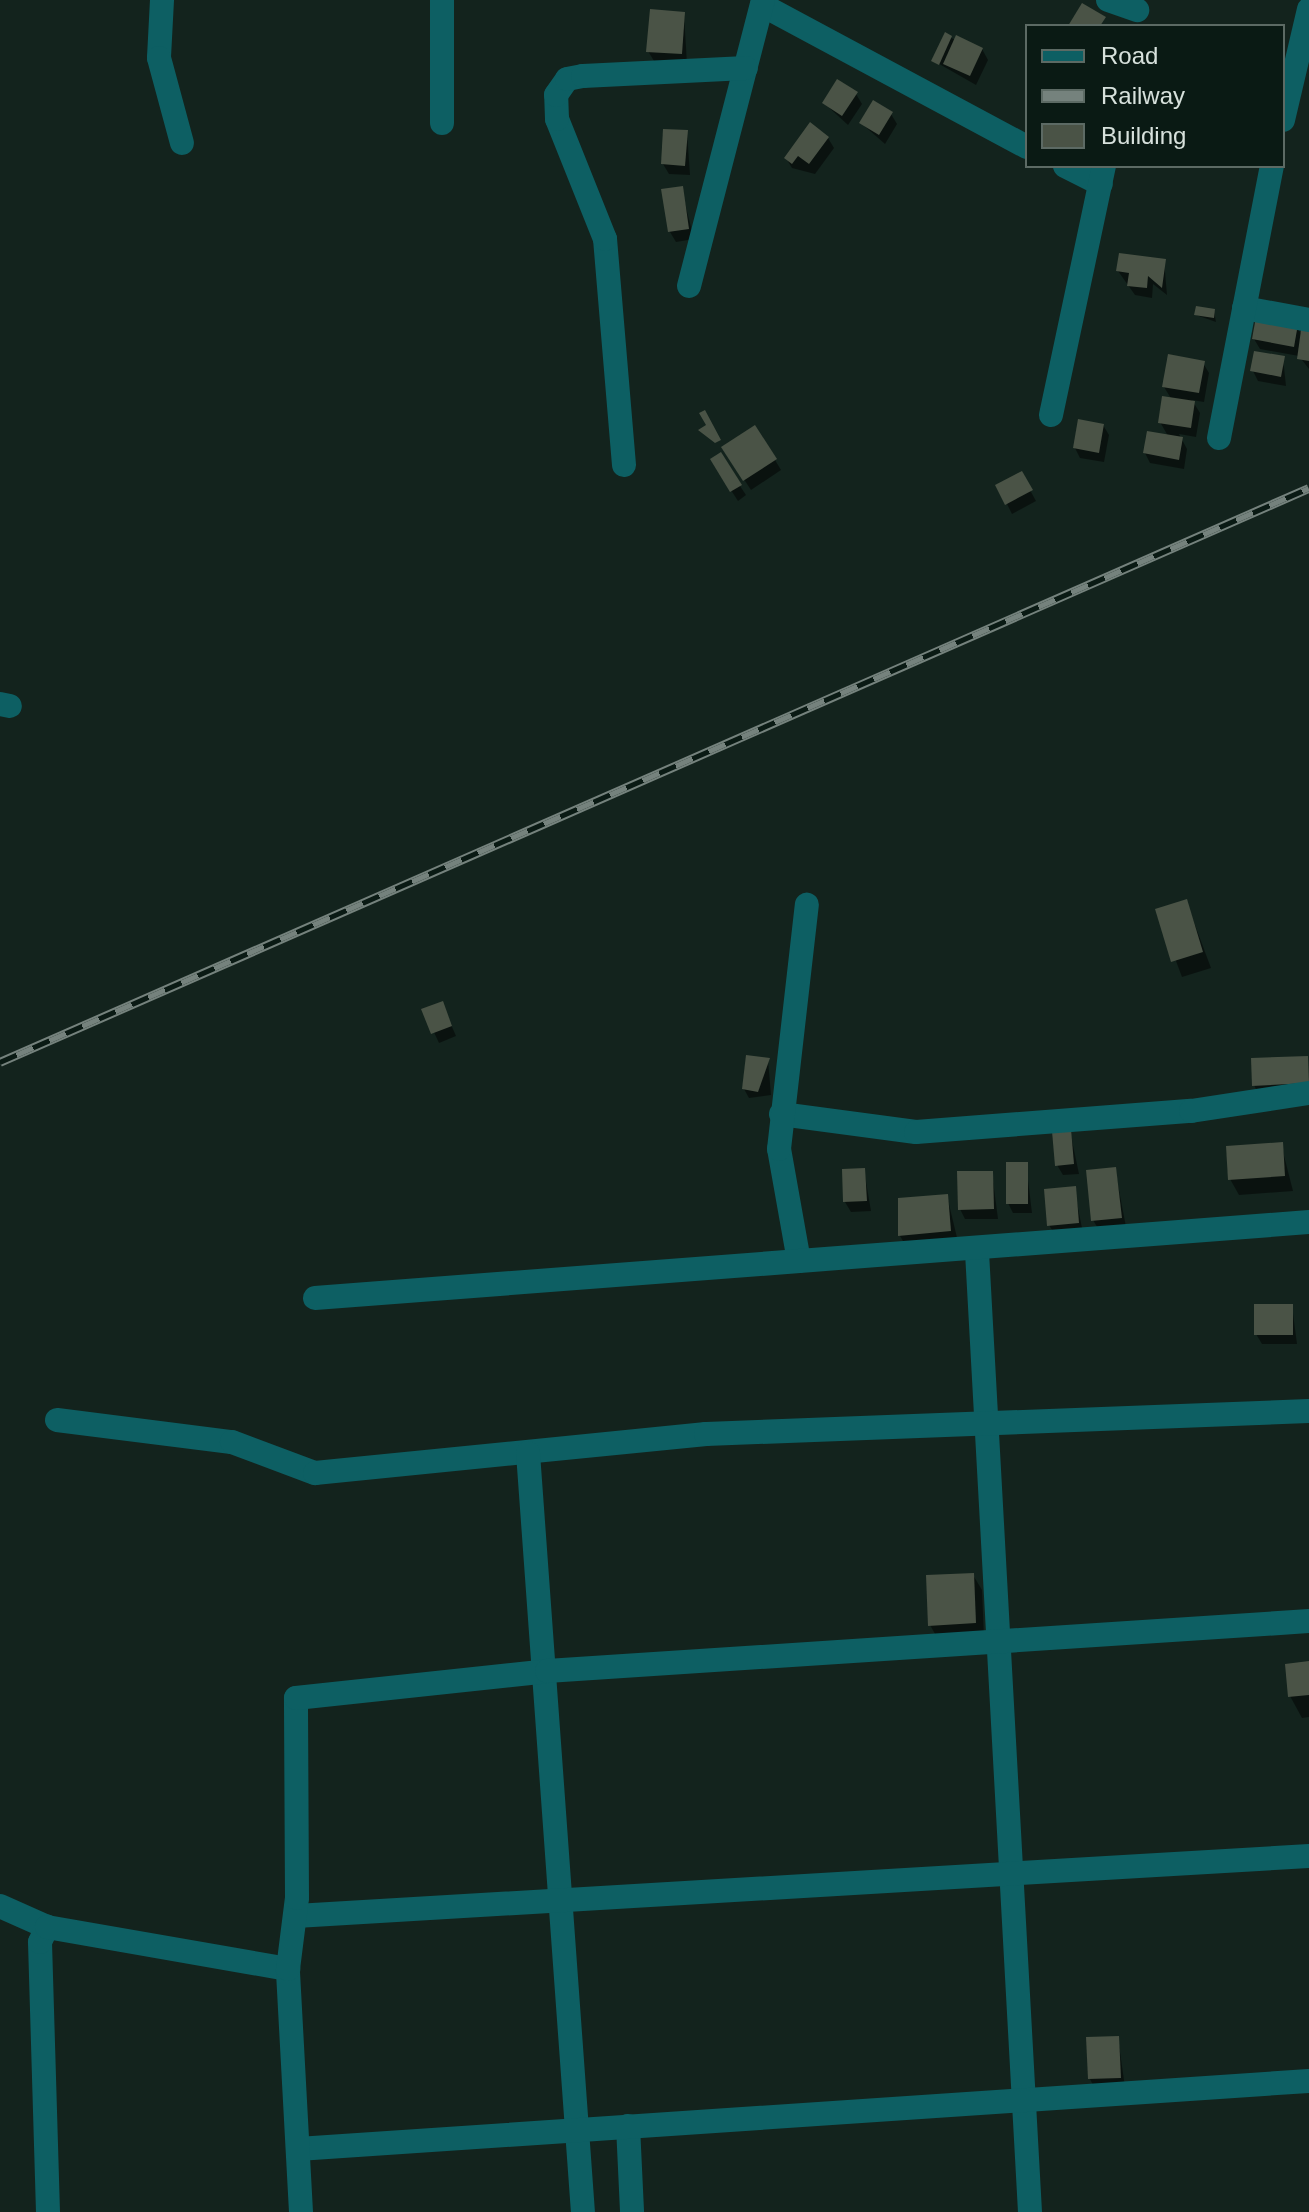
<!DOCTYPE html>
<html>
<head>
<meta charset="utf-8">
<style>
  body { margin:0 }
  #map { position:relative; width:1309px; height:2212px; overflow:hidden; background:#13231d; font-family:Arial,sans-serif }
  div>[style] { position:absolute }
  .shadow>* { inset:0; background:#0007 }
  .building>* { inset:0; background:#4a5346 }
  .minor>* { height:24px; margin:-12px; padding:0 12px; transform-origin:12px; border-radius:12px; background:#0d5f63 }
  .rail>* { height:9px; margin-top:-4.5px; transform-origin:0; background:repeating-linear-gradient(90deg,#0a1a14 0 18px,#75827d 0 36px); box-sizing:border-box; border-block:2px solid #75827d }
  span { translate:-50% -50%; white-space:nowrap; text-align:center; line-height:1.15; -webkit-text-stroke:6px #0a1a14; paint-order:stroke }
  .legend { position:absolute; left:1025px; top:24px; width:260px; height:144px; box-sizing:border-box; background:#0a1a14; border:2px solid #5c6a64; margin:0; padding:10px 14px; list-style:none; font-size:24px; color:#d7e1dc }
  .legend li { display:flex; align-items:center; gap:16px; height:40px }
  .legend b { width:40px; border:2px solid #5c6a64 }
</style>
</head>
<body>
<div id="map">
  <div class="shadow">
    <div style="clip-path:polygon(684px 14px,687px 64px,654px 61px,648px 51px)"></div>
    <div style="clip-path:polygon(951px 38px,982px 49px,988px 60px,976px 85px,934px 61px)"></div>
    <div style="clip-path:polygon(856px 94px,862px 104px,848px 125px,824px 103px)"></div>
    <div style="clip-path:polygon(891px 114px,897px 124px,885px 144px,861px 123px)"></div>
    <div style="clip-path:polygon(687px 132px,690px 175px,669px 174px,663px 164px)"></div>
    <div style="clip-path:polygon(828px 138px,834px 148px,815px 174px,792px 168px,786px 158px)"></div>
    <div style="clip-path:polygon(681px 188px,694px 239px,676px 242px,670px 232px)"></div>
    <div style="clip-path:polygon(1164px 260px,1167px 295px,1153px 284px,1152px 298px,1135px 295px,1118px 271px)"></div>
    <div style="clip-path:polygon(1214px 311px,1216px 322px,1196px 315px)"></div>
    <div style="clip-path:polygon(1297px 326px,1302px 336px,1309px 326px,1309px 369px,1299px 356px,1260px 349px,1254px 339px)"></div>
    <div style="clip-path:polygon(1283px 358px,1286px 386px,1258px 381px,1253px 371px)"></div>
    <div style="clip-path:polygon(1203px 363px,1209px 373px,1204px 402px,1192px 400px,1200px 413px,1196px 437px,1179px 434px,1187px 449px,1184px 469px,1150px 463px,1145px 453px,1168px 436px,1160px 422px,1172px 400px,1164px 387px)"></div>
    <div style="clip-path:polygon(1103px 425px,1109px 435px,1104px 462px,1080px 458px,1075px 448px)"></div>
    <div style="clip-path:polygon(730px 458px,775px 460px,781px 470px,751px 490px)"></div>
    <div style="clip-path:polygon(718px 470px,740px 486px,746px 495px,738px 501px)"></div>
    <div style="clip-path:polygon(1021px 474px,1036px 501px,1012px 514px,998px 486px)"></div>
    <div style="clip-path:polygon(1186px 901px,1211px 968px,1182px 977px,1157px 910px)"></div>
    <div style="clip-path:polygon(442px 1004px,456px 1036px,439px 1043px,424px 1011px)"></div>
    <div style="clip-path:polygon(1307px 1058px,1309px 1093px,1259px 1095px,1254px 1085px)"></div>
    <div style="clip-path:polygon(768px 1060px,771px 1095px,749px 1098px,744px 1089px)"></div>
    <div style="clip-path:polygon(1070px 1131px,1079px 1174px,1063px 1175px,1057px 1165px)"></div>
    <div style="clip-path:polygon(1281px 1144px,1293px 1191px,1239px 1195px,1230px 1179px)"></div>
    <div style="clip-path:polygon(1026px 1164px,1032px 1213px,1013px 1213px,1008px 1203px)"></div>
    <div style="clip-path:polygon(1115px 1169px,1126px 1227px,1099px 1230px,1093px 1220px)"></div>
    <div style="clip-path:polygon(864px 1170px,871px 1211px,851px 1212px,845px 1202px)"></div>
    <div style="clip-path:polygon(992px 1173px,998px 1219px,965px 1219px,960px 1209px)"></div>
    <div style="clip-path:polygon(1074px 1188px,1083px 1233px,1055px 1235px,1049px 1225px)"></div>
    <div style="clip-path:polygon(947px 1196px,959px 1246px,909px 1251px,900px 1236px)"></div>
    <div style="clip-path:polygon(1292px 1306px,1297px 1344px,1262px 1344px,1256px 1334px)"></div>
    <div style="clip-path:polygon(973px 1575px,982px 1590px,984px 1638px,939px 1641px,930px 1625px)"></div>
    <div style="clip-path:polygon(1309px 1663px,1309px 1717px,1302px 1718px,1290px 1696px)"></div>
    <div style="clip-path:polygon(1118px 2038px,1125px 2087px,1095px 2089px,1090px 2079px)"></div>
  </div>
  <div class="building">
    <div style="clip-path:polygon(1082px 3px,1106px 17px,1100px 26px,1068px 26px)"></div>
    <div style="clip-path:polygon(650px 9px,685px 12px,682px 54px,646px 52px)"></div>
    <div style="clip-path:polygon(945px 32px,952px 36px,939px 65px,931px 61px)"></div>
    <div style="clip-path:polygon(956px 35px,983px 48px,970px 76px,943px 64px)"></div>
    <div style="clip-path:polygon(837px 79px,858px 92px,842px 116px,822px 103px)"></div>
    <div style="clip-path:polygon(873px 100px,893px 112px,879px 135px,859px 123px)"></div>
    <div style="clip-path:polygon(810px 122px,829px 137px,809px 164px,798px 156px,792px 164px,784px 158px)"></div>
    <div style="clip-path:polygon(663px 129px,688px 130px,685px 166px,661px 164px)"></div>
    <div style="clip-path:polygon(683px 186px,689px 229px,668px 232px,661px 189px)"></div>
    <div style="clip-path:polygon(1119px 253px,1166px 259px,1162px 288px,1148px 276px,1147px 288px,1127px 286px,1129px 273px,1116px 271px)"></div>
    <div style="clip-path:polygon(1196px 306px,1215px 309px,1214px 318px,1194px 315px)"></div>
    <div style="clip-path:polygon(1256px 317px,1298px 324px,1294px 347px,1252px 339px)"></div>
    <div style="clip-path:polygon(1302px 323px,1309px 324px,1309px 361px,1297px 359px)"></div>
    <div style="clip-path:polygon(1254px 351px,1285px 356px,1281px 377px,1250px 371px)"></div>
    <div style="clip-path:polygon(1168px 354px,1205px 361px,1199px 393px,1162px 387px)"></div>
    <div style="clip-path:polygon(1162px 396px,1195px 401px,1191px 428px,1158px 423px)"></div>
    <div style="clip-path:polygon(705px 410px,721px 440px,715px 443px,698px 430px,706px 425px,699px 413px)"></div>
    <div style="clip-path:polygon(1078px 419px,1104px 424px,1099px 453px,1073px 448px)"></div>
    <div style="clip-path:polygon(755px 425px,777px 459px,743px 481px,721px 447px)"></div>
    <div style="clip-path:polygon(1147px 431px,1183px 437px,1179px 460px,1143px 453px)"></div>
    <div style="clip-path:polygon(721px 452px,742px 485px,730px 492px,710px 459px)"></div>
    <div style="clip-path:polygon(1022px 471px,1033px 490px,1005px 505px,995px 485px)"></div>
    <div style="clip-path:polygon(1187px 899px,1203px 952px,1171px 962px,1155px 909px)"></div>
    <div style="clip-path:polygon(443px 1001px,452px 1026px,431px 1034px,421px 1009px)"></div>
    <div style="clip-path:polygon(746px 1055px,770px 1058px,758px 1092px,742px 1089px)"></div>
    <div style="clip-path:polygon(1308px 1056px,1309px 1083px,1252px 1086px,1251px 1058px)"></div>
    <div style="clip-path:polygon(1071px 1129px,1074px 1164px,1055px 1166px,1052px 1131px)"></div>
    <div style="clip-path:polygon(1283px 1142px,1285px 1176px,1228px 1180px,1226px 1146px)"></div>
    <div style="clip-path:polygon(1006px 1162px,1028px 1162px,1028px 1204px,1006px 1204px)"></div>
    <div style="clip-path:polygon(1116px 1167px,1122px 1218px,1091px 1221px,1086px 1170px)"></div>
    <div style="clip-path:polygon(865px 1168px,867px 1201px,843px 1202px,842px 1169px)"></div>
    <div style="clip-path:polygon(957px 1171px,993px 1171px,994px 1209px,958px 1210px)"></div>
    <div style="clip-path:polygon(1076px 1186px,1079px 1223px,1047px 1226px,1044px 1189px)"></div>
    <div style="clip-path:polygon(948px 1194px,951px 1231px,898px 1236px,898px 1198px)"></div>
    <div style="clip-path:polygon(1254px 1304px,1293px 1304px,1293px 1335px,1254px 1335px)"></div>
    <div style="clip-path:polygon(974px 1573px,976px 1623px,928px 1626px,926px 1575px)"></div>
    <div style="clip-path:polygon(1309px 1661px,1309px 1695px,1288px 1697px,1285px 1664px)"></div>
    <div style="clip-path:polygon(1119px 2036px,1121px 2078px,1088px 2079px,1086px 2037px)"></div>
  </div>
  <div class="minor">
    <div style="left:162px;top:0;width:58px;rotate:93deg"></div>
    <div style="left:159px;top:58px;width:88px;rotate:74.9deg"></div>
    <div style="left:1108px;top:0;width:31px;rotate:19deg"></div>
    <div style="left:762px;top:5px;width:301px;rotate:28.2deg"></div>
    <div style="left:1283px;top:120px;width:114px;rotate:-76.8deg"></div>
    <div style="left:442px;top:123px;width:123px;rotate:-90deg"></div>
    <div style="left:1065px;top:166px;width:40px;rotate:26.6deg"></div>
    <div style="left:689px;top:286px;width:295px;rotate:-75.5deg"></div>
    <div style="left:1244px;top:308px;width:66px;rotate:10.5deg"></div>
    <div style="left:1051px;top:415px;width:255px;rotate:-78deg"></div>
    <div style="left:1219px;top:438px;width:277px;rotate:-79deg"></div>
    <div style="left:624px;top:465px;width:227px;rotate:-94.8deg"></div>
    <div style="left:605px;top:239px;width:129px;rotate:-111.8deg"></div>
    <div style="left:557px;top:119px;width:24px;rotate:-92deg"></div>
    <div style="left:556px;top:95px;width:19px;rotate:-55deg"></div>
    <div style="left:567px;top:79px;width:16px;rotate:-11deg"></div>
    <div style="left:583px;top:76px;width:163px;rotate:-2.8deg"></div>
    <div style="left:0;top:704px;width:10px;rotate:11deg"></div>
    <div style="left:781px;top:1114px;width:136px;rotate:7.6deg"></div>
    <div style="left:916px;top:1132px;width:276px;rotate:-4.4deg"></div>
    <div style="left:1191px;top:1111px;width:119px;rotate:-8.7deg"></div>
    <div style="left:977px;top:1252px;width:961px;rotate:86.84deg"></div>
    <div style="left:799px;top:1261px;width:114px;rotate:-100.1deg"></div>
    <div style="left:779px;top:1149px;width:246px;rotate:-83.5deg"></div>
    <div style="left:315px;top:1298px;width:997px;rotate:-4.37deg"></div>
    <div style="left:57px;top:1420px;width:176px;rotate:7.2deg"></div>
    <div style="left:232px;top:1442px;width:89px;rotate:20.5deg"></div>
    <div style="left:315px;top:1473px;width:393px;rotate:-5.7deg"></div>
    <div style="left:706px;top:1434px;width:603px;rotate:-2.18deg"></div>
    <div style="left:528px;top:1453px;width:761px;rotate:85.86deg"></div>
    <div style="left:0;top:1906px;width:51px;rotate:24.1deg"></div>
    <div style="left:296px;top:1916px;width:1015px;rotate:-3.39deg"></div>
    <div style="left:628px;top:2126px;width:86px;rotate:87.3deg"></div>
    <div style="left:298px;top:2149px;width:1013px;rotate:-3.85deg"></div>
    <div style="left:48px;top:2212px;width:270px;rotate:-91.7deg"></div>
    <div style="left:40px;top:1942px;width:17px;rotate:-65deg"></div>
    <div style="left:47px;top:1927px;width:245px;rotate:9.9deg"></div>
    <div style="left:301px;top:2212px;width:243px;rotate:-93.1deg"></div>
    <div style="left:288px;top:1969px;width:72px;rotate:-82.8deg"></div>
    <div style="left:297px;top:1898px;width:200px;rotate:-90.3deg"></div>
    <div style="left:296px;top:1698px;width:252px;rotate:-6.1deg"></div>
    <div style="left:547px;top:1671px;width:764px;rotate:-3.75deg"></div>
  </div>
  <div class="rail">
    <div style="left:0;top:1062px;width:1429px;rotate:-23.68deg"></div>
  </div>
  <ul class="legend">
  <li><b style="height:10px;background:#0d5f63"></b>Road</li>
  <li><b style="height:10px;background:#75827d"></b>Railway</li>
  <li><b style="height:22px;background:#4a5346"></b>Building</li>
  </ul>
</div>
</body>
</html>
